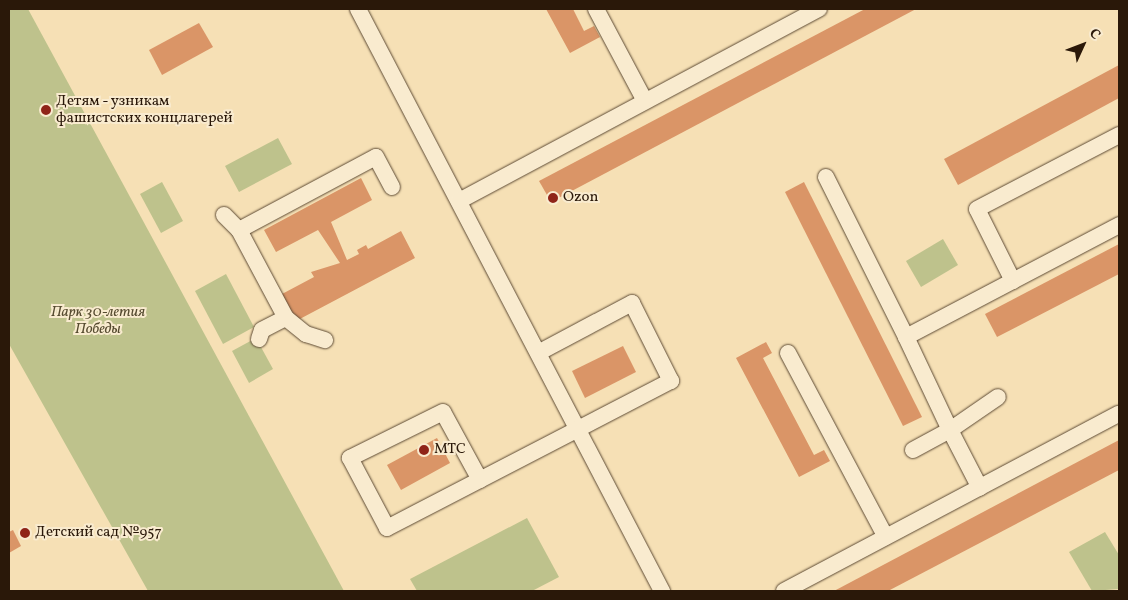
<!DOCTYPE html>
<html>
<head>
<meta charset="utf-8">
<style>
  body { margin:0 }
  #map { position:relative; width:1128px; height:600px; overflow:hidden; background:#f6e0b5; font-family:Vollkorn,serif }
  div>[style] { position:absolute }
  .green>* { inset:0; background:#bec28c }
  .building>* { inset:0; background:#da9567 }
  .roads { filter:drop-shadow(0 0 1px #5d4a34) drop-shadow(0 0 1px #5d4a34) }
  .minor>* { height:16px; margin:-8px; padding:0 8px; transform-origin:8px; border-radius:8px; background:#f9ebcf }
  .dots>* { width:14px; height:14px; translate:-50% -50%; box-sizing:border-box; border:2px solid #f9ebcf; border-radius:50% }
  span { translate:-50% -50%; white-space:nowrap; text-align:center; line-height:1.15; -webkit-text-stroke:4px #f9ebcf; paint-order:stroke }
  .poi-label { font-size:15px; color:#2a1809 }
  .left { translate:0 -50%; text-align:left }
  .park-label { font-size:15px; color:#564b30; font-style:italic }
  .frame { position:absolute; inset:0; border:10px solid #2a1809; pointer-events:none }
  .north { position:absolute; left:1058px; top:20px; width:50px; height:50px; -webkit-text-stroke:4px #f9ebcf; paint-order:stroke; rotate:47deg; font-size:14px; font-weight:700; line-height:20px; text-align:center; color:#2a1809 }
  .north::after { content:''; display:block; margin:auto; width:18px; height:22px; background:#2a1809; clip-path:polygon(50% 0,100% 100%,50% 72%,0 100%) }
</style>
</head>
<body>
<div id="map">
  <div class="green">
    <div style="clip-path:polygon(9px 9px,28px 9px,344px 591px,148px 591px,9px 344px)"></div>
    <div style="clip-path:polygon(278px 138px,292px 164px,239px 192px,225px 166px)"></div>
    <div style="clip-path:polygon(162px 182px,183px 221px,161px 233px,140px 194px)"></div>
    <div style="clip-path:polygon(943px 239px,958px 265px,921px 287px,906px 261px)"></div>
    <div style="clip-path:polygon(226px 274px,254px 327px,223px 344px,195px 291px)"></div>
    <div style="clip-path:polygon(256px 338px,273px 369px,249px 383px,232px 351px)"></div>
    <div style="clip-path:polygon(527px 518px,559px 577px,532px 591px,417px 591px,410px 579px)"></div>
    <div style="clip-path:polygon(1105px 532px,1119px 555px,1119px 589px,1092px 591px,1069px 552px)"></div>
  </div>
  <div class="building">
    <div style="clip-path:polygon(546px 9px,573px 9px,584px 31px,594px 26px,600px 37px,570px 53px)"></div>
    <div style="clip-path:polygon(865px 9px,916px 9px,551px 202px,539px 181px)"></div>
    <div style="clip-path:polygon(199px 23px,213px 47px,162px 75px,149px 50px)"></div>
    <div style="clip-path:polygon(1119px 65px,1119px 98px,958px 185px,944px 159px)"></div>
    <div style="clip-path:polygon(361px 178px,372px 200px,331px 222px,347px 260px,359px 254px,357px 250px,366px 245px,368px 249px,401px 231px,415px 258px,296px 321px,282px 294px,314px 277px,311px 272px,340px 263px,318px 230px,276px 252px,264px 230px)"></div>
    <div style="clip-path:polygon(804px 182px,922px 417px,903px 426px,785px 192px)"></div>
    <div style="clip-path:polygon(1119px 244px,1119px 274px,997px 337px,985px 314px)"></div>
    <div style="clip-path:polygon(766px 342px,772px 353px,763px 358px,814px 455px,824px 450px,830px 461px,799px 477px,736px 358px)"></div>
    <div style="clip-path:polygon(623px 346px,636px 372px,585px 398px,572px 371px)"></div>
    <div style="clip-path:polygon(437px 438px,450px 463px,401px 490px,387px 465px)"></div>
    <div style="clip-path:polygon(1119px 440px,1119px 470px,888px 591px,834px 591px)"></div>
    <div style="clip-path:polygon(13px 530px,21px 546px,9px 553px,9px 532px)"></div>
  </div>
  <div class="roads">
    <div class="minor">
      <div style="left:358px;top:9px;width:657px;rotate:62.42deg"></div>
      <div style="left:596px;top:9px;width:104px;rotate:62deg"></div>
      <div style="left:826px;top:177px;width:179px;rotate:63.4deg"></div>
      <div style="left:906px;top:337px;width:241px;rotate:-27.7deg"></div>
      <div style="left:459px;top:201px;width:408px;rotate:-28.1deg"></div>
      <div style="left:224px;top:215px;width:21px;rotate:45deg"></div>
      <div style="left:239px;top:230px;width:100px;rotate:61.9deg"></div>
      <div style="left:286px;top:318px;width:26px;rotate:39deg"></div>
      <div style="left:306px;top:334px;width:20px;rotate:18deg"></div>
      <div style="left:239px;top:230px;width:155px;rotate:-28.1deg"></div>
      <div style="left:376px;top:157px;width:34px;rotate:62deg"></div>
      <div style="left:1013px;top:281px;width:80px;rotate:-116.6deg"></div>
      <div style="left:977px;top:209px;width:160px;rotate:-27.5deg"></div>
      <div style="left:906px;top:337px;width:103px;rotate:64.7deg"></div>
      <div style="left:950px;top:430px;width:58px;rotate:-34.5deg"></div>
      <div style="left:259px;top:339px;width:9px;rotate:-72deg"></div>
      <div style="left:262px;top:330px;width:27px;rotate:-27deg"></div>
      <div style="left:788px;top:353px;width:208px;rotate:62deg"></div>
      <div style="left:913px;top:450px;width:42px;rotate:-28.4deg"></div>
      <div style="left:950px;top:430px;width:65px;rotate:62.7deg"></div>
      <div style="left:480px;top:480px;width:77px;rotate:-118.6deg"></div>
      <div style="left:443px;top:412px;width:104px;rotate:153.7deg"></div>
      <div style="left:350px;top:458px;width:79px;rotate:62.1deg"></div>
      <div style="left:387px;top:528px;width:320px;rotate:-27.4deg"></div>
      <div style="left:671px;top:381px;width:87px;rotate:-116.6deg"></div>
      <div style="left:632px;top:303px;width:106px;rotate:152deg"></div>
      <div style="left:784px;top:591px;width:379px;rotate:-27.9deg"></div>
    </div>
  </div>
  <div class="dots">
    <div style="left:46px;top:110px;background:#8f2418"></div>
    <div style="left:553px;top:198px;background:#8f2418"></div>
    <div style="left:424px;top:450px;background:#8f2418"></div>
    <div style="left:25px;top:533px;background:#8f2418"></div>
  </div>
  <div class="poi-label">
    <span class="left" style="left:56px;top:110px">Детям - узникам<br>фашистских концлагерей</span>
    <span class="left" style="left:563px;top:198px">Ozon</span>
    <span class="left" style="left:434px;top:450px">МТС</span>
    <span class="left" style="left:35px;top:533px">Детский сад №957</span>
  </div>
  <div class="park-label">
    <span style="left:98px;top:321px">Парк 30-летия<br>Победы</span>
  </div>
  <div class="frame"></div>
  <div class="north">С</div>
</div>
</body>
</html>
